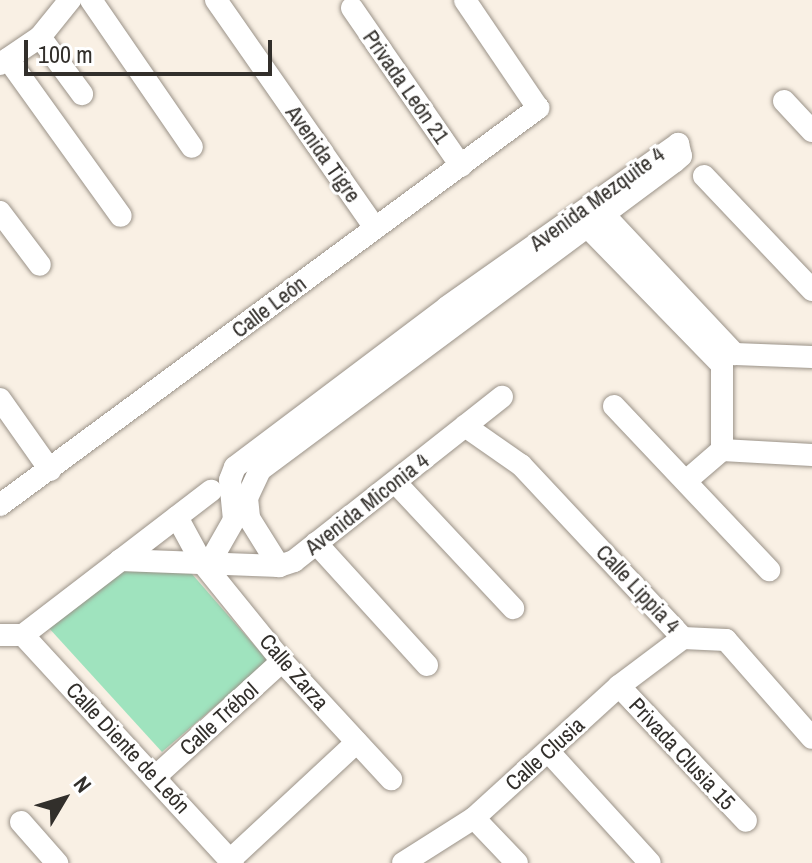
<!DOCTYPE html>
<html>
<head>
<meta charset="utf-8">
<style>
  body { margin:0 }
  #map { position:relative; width:812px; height:863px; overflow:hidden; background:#f9f0e4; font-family:"Archivo Narrow",sans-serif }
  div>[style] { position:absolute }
  .green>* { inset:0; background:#9fe3be }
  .roads { filter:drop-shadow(0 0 2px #9a9288) drop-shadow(0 0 2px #9a9288) }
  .minor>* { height:22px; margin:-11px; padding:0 11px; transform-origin:11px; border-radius:11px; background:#fff }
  span { translate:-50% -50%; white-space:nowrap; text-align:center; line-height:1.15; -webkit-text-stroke:6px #fff; paint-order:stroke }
  .street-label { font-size:22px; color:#322f2b }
  .north { position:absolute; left:24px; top:759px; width:80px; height:80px; -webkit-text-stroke:6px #fff; paint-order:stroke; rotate:52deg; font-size:22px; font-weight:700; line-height:32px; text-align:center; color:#322f2b }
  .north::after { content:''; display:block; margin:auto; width:28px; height:36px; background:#322f2b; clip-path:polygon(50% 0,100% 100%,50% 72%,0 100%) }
  .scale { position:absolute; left:24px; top:40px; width:248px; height:36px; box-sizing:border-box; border:4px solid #322f2b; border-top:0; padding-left:10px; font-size:24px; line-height:28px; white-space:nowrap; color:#322f2b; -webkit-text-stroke:6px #fff; paint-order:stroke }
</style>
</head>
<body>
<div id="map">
  <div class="green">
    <div style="clip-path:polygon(118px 566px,185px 566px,268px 661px,162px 752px,48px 627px)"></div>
  </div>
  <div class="roads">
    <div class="minor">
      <div style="left:91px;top:0;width:178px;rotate:55.5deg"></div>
      <div style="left:216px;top:0;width:278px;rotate:55.1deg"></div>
      <div style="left:352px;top:8px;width:192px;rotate:55.4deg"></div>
      <div style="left:40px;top:37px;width:71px;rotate:53.6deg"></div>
      <div style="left:8px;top:59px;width:193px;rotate:54.3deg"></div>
      <div style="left:0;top:64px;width:48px;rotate:-34deg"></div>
      <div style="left:40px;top:37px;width:48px;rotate:-51deg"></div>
      <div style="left:784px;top:101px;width:41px;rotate:47deg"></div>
      <div style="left:704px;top:176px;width:157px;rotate:46.5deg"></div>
      <div style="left:594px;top:204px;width:206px;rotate:46.8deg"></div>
      <div style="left:735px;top:354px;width:77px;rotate:2.2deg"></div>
      <div style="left:0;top:212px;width:66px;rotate:53deg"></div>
      <div style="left:578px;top:217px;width:206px;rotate:45.8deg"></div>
      <div style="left:722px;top:365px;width:85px;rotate:90deg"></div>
      <div style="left:0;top:399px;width:87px;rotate:54.8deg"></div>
      <div style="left:614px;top:406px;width:226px;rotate:46.6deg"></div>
      <div style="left:465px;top:426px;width:68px;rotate:34.9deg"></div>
      <div style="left:521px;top:465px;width:237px;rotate:46.9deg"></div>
      <div style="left:683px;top:638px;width:43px;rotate:2.7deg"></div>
      <div style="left:726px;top:640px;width:130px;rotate:48.7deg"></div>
      <div style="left:722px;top:450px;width:90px;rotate:3.2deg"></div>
      <div style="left:686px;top:481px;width:48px;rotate:-40.7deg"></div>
      <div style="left:395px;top:482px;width:173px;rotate:46.9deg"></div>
      <div style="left:0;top:505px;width:669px;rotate:-36.42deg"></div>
      <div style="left:538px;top:108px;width:130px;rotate:-124.1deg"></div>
      <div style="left:177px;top:517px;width:50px;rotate:61.4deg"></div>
      <div style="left:201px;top:561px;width:129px;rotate:51deg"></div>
      <div style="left:282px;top:661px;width:161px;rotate:47.3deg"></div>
      <div style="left:316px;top:543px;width:165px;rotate:47.7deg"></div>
      <div style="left:120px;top:560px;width:159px;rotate:2.2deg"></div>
      <div style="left:279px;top:566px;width:16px;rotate:-18deg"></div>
      <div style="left:294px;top:561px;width:265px;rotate:-38.3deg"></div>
      <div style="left:210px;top:562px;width:48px;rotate:-60.3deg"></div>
      <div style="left:234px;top:520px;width:40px;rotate:-95.7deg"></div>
      <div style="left:230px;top:480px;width:14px;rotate:-69deg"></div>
      <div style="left:235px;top:467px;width:266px;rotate:-37deg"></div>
      <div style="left:447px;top:307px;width:283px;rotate:-35.2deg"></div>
      <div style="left:678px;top:144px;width:12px;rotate:76deg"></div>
      <div style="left:681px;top:156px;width:9px;rotate:139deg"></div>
      <div style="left:674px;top:162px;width:516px;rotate:143.35deg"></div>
      <div style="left:260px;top:470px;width:31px;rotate:115deg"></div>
      <div style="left:247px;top:498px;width:20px;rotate:84deg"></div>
      <div style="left:249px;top:518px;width:57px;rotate:58deg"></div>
      <div style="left:0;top:635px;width:23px"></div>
      <div style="left:23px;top:635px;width:237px;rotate:-37.5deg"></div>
      <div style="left:23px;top:635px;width:310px;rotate:47.4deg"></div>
      <div style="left:619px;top:686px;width:185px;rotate:46.7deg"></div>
      <div style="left:548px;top:751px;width:151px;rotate:47.7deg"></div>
      <div style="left:155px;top:777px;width:172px;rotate:-42.4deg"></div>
      <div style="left:474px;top:818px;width:62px;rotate:46.3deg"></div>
      <div style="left:21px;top:822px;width:55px;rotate:48.7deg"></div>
      <div style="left:230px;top:860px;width:173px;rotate:-42.9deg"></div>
      <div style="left:403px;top:863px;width:84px;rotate:-32.4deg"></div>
      <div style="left:474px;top:818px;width:196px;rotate:-42.3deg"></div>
      <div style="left:619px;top:686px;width:80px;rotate:-36.9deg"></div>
    </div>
  </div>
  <div class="street-label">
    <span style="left:406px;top:87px;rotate:55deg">Privada León 21</span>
    <span style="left:323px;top:154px;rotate:55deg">Avenida Tigre</span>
    <span style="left:597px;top:199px;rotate:-36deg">Avenida Mezquite 4</span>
    <span style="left:269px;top:307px;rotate:-37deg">Calle León</span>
    <span style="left:367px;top:504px;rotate:-38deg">Avenida Miconia 4</span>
    <span style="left:638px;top:589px;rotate:47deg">Calle Lippia 4</span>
    <span style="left:294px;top:672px;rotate:49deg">Calle Zarza</span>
    <span style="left:219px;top:719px;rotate:-42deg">Calle Trébol</span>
    <span style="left:128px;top:748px;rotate:47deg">Calle Diente de León</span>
    <span style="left:545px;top:754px;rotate:-42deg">Calle Clusia</span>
    <span style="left:682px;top:754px;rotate:47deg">Privada Clusia 15</span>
  </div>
  <div class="north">N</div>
  <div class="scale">100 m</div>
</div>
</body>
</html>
